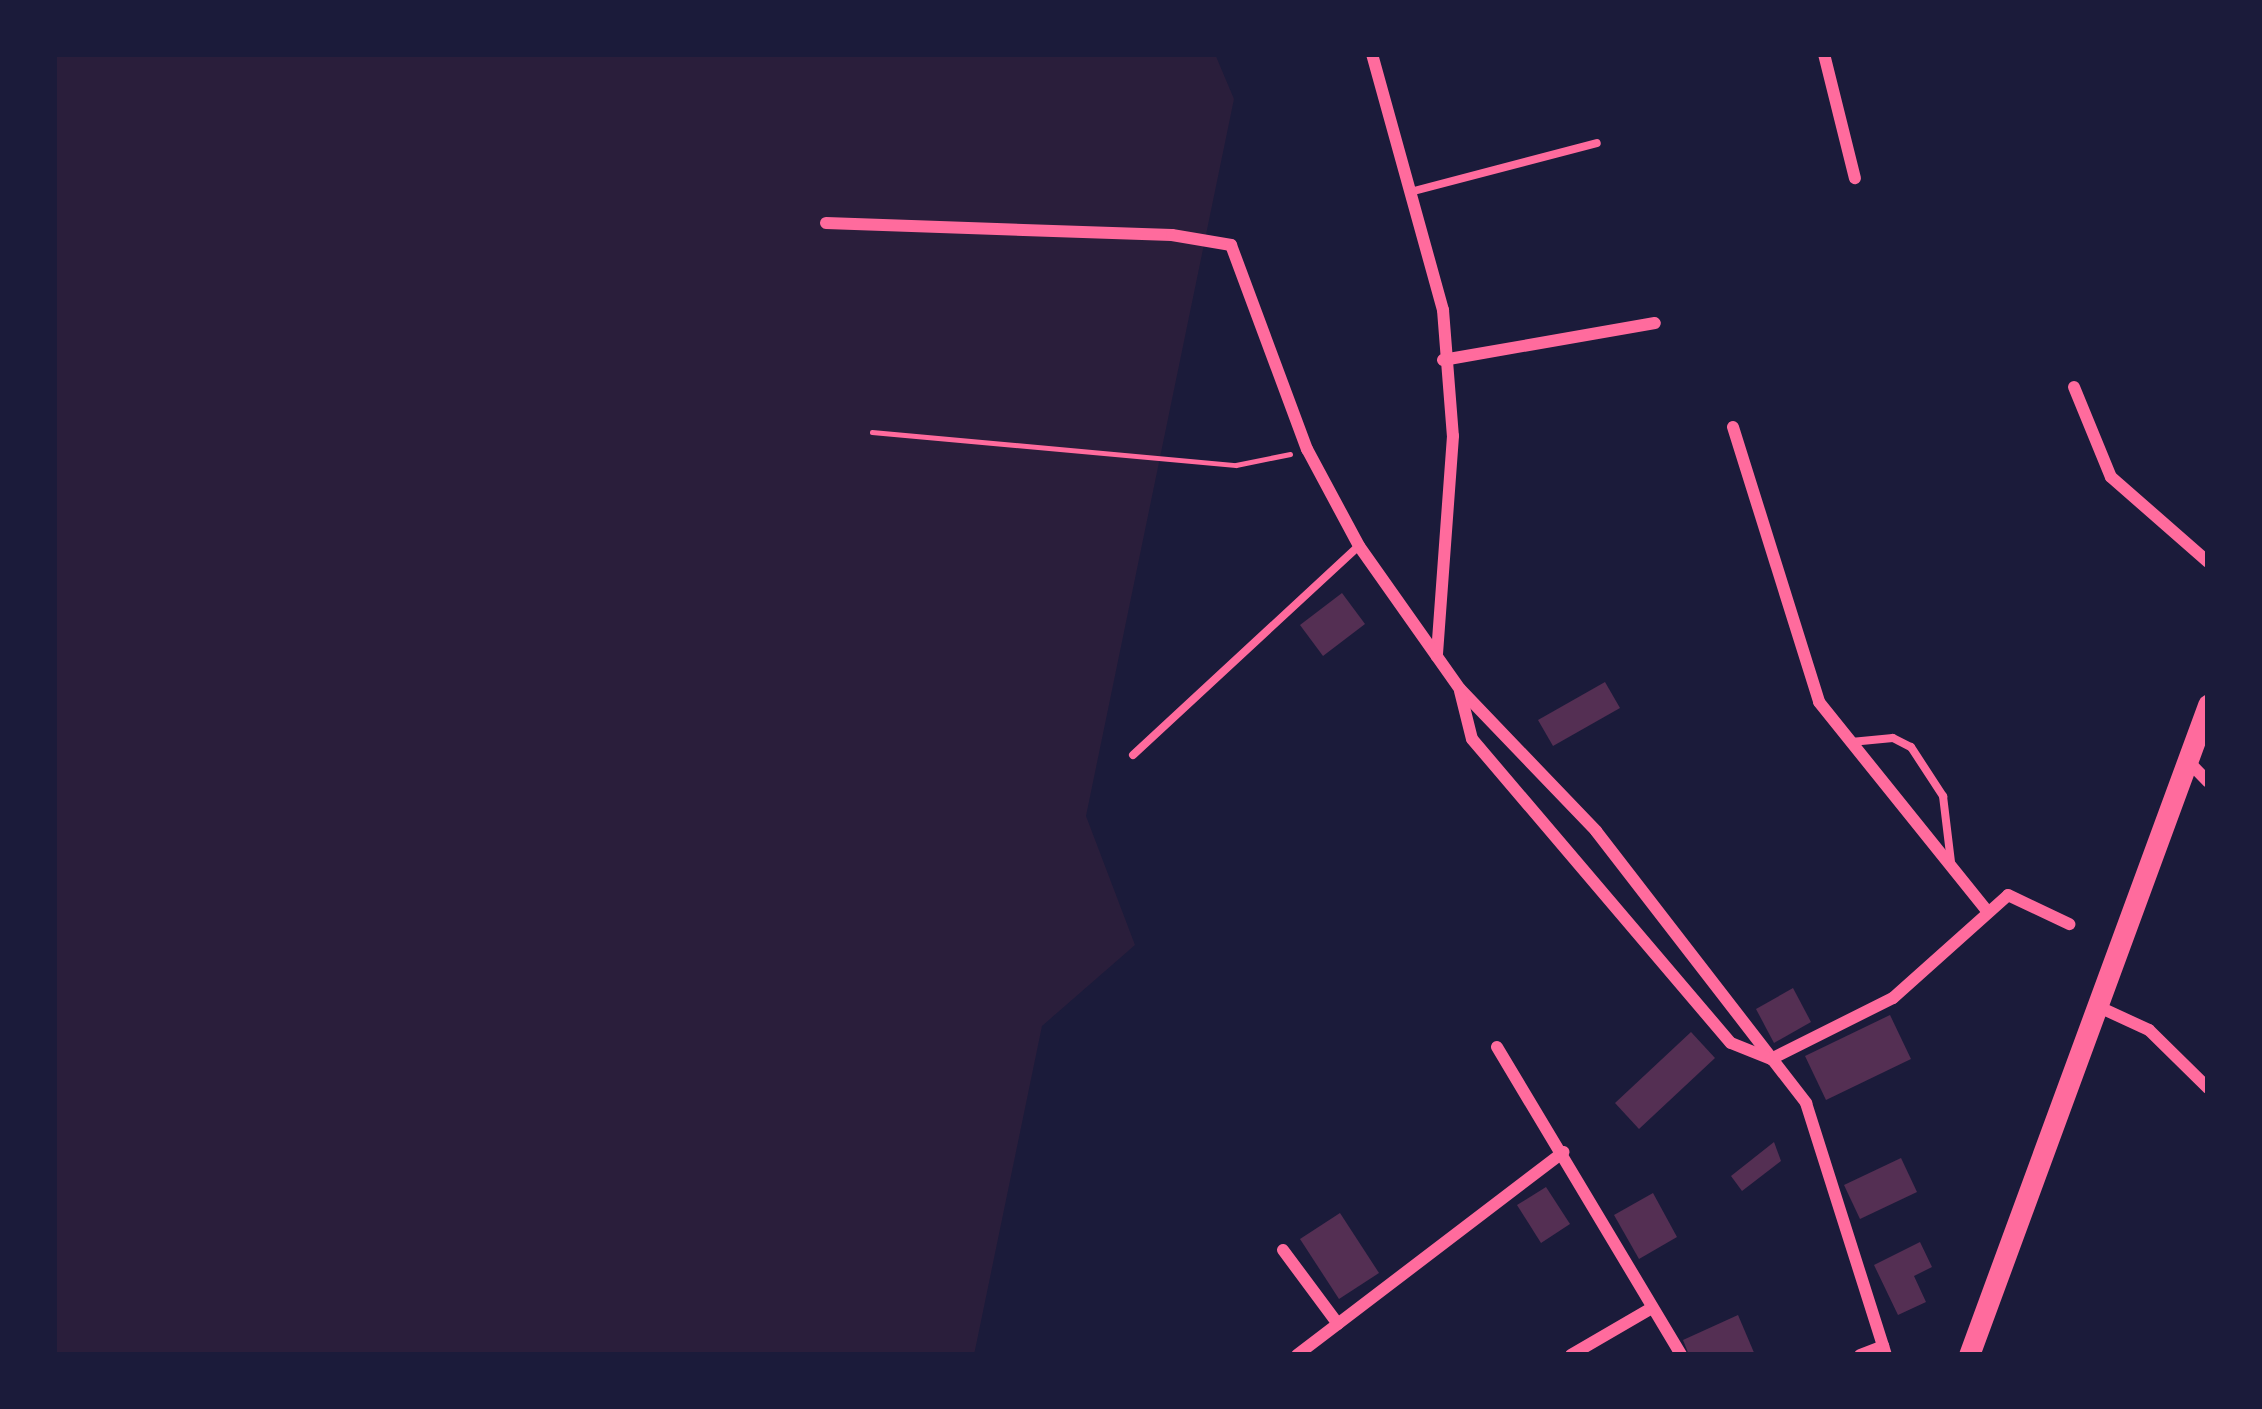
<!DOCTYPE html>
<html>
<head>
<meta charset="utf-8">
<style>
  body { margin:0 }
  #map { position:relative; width:2262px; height:1409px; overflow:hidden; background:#1b1b3a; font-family:"Work Sans",sans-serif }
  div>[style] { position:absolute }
  .green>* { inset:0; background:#2a1e3b }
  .building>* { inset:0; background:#542f53 }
  .path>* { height:4.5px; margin:-2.25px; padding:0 2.25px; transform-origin:2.25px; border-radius:2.25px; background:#ff6b9d }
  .service>* { height:8px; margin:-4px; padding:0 4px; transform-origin:4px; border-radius:4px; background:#ff6b9d }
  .minor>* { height:12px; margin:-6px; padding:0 6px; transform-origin:6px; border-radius:6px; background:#ff6b9d }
  .tertiary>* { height:21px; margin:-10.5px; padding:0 10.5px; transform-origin:10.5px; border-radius:10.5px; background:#ff6b9d }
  span { translate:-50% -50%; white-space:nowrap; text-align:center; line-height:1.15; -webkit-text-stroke:10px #1b1b3a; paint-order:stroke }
  .frame { position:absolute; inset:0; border:57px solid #1b1b3a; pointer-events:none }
</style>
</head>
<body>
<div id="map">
  <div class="green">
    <div style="clip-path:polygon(54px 54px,1215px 54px,1234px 99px,1086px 816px,1135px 945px,1042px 1026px,974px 1355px,54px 1355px)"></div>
  </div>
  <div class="building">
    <div style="clip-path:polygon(1342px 593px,1365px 624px,1323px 656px,1300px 625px)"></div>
    <div style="clip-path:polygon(1605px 682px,1620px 708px,1553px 746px,1538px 720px)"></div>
    <div style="clip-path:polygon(1793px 988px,1811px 1022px,1774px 1043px,1756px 1009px)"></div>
    <div style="clip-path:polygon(1890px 1015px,1911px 1059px,1826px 1100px,1805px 1056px)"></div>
    <div style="clip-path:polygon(1691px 1032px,1715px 1058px,1639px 1129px,1615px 1103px)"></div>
    <div style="clip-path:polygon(1774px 1142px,1781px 1161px,1742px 1191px,1731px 1176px)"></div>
    <div style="clip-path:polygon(1901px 1158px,1917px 1192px,1860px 1219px,1844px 1185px)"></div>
    <div style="clip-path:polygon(1546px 1187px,1570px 1224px,1541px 1243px,1517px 1205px)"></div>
    <div style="clip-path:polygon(1653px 1193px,1677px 1237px,1639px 1259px,1614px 1215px)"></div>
    <div style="clip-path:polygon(1340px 1213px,1379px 1273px,1339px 1299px,1300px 1239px)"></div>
    <div style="clip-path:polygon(1920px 1242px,1932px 1267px,1914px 1276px,1926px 1302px,1898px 1315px,1874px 1265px)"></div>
    <div style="clip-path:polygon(1738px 1315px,1755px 1355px,1689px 1355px,1683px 1340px)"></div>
  </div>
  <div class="path">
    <div style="left:872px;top:432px;width:365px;rotate:5.2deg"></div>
    <div style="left:1236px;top:465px;width:55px;rotate:-11.5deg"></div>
  </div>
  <div class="service">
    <div style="left:1410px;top:192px;width:193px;rotate:-14.7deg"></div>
    <div style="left:1851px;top:742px;width:42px;rotate:-5.4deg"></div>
    <div style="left:1893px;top:738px;width:20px;rotate:27deg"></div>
    <div style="left:1911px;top:747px;width:59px;rotate:56.9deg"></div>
    <div style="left:1943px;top:796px;width:66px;rotate:83.1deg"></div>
    <div style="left:1133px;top:755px;width:308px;rotate:-42.8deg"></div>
  </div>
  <div class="minor">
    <div style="left:1372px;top:54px;width:266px;rotate:74.5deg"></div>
    <div style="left:1443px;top:310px;width:126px;rotate:85.5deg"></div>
    <div style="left:1453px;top:436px;width:221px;rotate:94.2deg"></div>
    <div style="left:1824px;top:54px;width:128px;rotate:76deg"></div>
    <div style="left:826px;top:223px;width:346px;rotate:2deg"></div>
    <div style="left:1172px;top:235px;width:60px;rotate:9.6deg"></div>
    <div style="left:1231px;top:245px;width:218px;rotate:69.6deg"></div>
    <div style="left:1307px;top:449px;width:110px;rotate:61.8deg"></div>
    <div style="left:1359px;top:546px;width:175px;rotate:54.8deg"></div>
    <div style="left:1460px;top:689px;width:197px;rotate:46.2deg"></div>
    <div style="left:1596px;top:831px;width:344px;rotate:52.3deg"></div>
    <div style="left:1806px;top:1103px;width:264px;rotate:72.4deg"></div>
    <div style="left:1443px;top:360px;width:215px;rotate:-9.9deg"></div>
    <div style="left:2074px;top:387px;width:97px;rotate:67.7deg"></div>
    <div style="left:2111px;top:477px;width:129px;rotate:41.2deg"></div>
    <div style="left:1733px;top:427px;width:288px;rotate:72.6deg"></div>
    <div style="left:1819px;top:702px;width:268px;rotate:51.2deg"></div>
    <div style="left:1460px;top:691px;width:49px;rotate:76deg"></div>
    <div style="left:1472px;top:739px;width:399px;rotate:49.6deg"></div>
    <div style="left:1731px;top:1043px;width:43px;rotate:21.8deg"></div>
    <div style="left:2188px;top:761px;width:29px;rotate:46deg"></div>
    <div style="left:2099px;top:1007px;width:55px;rotate:24.7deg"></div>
    <div style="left:2149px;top:1030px;width:83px;rotate:44.5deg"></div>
    <div style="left:1497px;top:1047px;width:359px;rotate:59.1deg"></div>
    <div style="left:1771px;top:1059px;width:136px;rotate:-26.6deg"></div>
    <div style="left:1893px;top:998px;width:154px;rotate:-41.8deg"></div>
    <div style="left:2008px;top:895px;width:68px;rotate:25.4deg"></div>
    <div style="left:1283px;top:1250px;width:92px;rotate:53.4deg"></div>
    <div style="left:1297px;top:1355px;width:335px;rotate:-37.3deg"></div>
    <div style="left:1571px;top:1355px;width:91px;rotate:-30.2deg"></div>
    <div style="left:1860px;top:1355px;width:25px;rotate:-21deg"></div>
  </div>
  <div class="tertiary">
    <div style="left:1969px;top:1355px;width:693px;rotate:-69.81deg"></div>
  </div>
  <div class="frame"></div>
</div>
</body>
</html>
